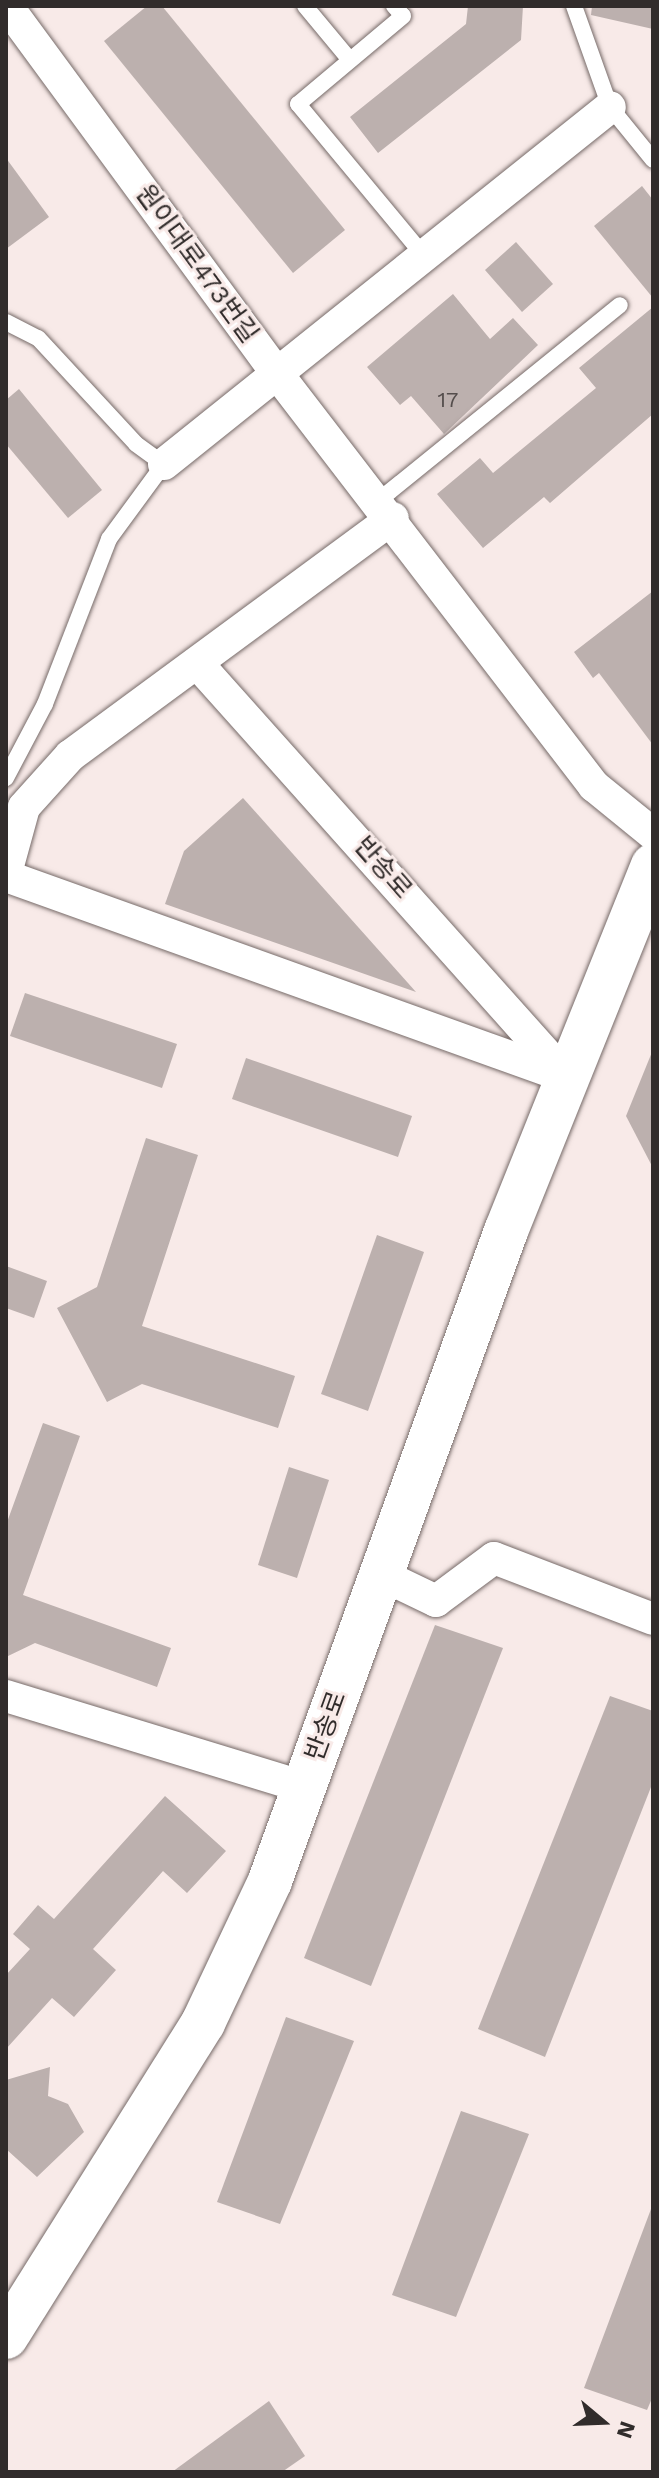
<!DOCTYPE html>
<html>
<head>
<meta charset="utf-8">
<style>
  body { margin:0 }
  #map { position:relative; width:659px; height:2478px; overflow:hidden; background:#f8eae8; font-family:"Work Sans","Noto Sans KR",sans-serif }
  div>[style] { position:absolute }
  .building>* { inset:0; background:#bcb0ae }
  .roads { filter:drop-shadow(0 0 2px #766a68) drop-shadow(0 0 2px #766a68) }
  .lane>* { height:16px; margin:-8px; padding:0 8px; transform-origin:8px; border-radius:8px; background:#fff }
  .street>* { height:32px; margin:-16px; padding:0 16px; transform-origin:16px; border-radius:16px; background:#fff }
  .secondary>* { height:44px; margin:-22px; padding:0 22px; transform-origin:22px; border-radius:22px; background:#fff }
  span { translate:-50% -50%; white-space:nowrap; text-align:center; line-height:1.15; -webkit-text-stroke:6px #f8eae8; paint-order:stroke }
  .number-label { font-size:22px; color:#544d4c }
  .number-label span { -webkit-text-stroke-width:0 }
  .street-label { font-size:26px; color:#312c2b }
  .frame { position:absolute; inset:0; border:8px solid #312c2b; pointer-events:none }
  .north { position:absolute; left:563px; top:2382px; width:80px; height:80px; -webkit-text-stroke:6px #f8eae8; paint-order:stroke; rotate:109deg; font-size:22px; font-weight:700; line-height:32px; text-align:center; color:#312c2b }
  .north::after { content:''; display:block; margin:auto; width:28px; height:36px; background:#312c2b; clip-path:polygon(50% 0,100% 100%,50% 72%,0 100%) }
</style>
</head>
<body>
<div id="map">
  <div class="building">
    <div style="clip-path:polygon(147px 6px,162px 6px,345px 230px,293px 273px,104px 41px)"></div>
    <div style="clip-path:polygon(468px 6px,523px 6px,521px 40px,378px 153px,350px 117px,466px 24px)"></div>
    <div style="clip-path:polygon(592px 6px,653px 6px,653px 29px,591px 15px)"></div>
    <div style="clip-path:polygon(6px 158px,49px 217px,6px 249px)"></div>
    <div style="clip-path:polygon(642px 186px,653px 200px,653px 298px,594px 226px)"></div>
    <div style="clip-path:polygon(516px 242px,553px 284px,522px 312px,485px 270px)"></div>
    <div style="clip-path:polygon(453px 294px,490px 339px,513px 318px,538px 345px,444px 434px,411px 396px,400px 405px,367px 367px)"></div>
    <div style="clip-path:polygon(653px 307px,653px 414px,550px 503px,544px 497px,483px 548px,437px 494px,480px 458px,493px 473px,596px 388px,579px 368px)"></div>
    <div style="clip-path:polygon(19px 389px,102px 490px,68px 518px,6px 444px,6px 400px)"></div>
    <div style="clip-path:polygon(653px 591px,653px 745px,599px 673px,593px 678px,574px 652px)"></div>
    <div style="clip-path:polygon(243px 798px,416px 992px,165px 904px,184px 851px)"></div>
    <div style="clip-path:polygon(25px 993px,177px 1044px,162px 1088px,10px 1036px)"></div>
    <div style="clip-path:polygon(652px 1052px,653px 1053px,653px 1168px,626px 1116px)"></div>
    <div style="clip-path:polygon(246px 1058px,412px 1116px,398px 1157px,232px 1099px)"></div>
    <div style="clip-path:polygon(146px 1138px,198px 1155px,142px 1326px,295px 1376px,278px 1428px,142px 1384px,107px 1402px,57px 1308px,97px 1287px)"></div>
    <div style="clip-path:polygon(377px 1235px,424px 1252px,368px 1411px,321px 1394px)"></div>
    <div style="clip-path:polygon(6px 1266px,47px 1281px,34px 1318px,6px 1308px)"></div>
    <div style="clip-path:polygon(43px 1423px,80px 1436px,23px 1595px,171px 1648px,157px 1687px,35px 1643px,6px 1657px,6px 1525px)"></div>
    <div style="clip-path:polygon(289px 1467px,329px 1480px,297px 1578px,258px 1565px)"></div>
    <div style="clip-path:polygon(435px 1625px,503px 1648px,371px 1986px,304px 1958px)"></div>
    <div style="clip-path:polygon(610px 1696px,653px 1711px,653px 1782px,545px 2057px,478px 2029px)"></div>
    <div style="clip-path:polygon(165px 1796px,226px 1851px,187px 1893px,163px 1871px,93px 1949px,116px 1970px,74px 2017px,52px 1998px,6px 2049px,6px 1975px,30px 1949px,13px 1934px,38px 1905px,54px 1919px)"></div>
    <div style="clip-path:polygon(286px 2017px,354px 2041px,280px 2224px,217px 2202px)"></div>
    <div style="clip-path:polygon(50px 2067px,48px 2096px,68px 2104px,84px 2132px,37px 2177px,6px 2149px,6px 2080px)"></div>
    <div style="clip-path:polygon(461px 2111px,529px 2134px,456px 2317px,392px 2295px)"></div>
    <div style="clip-path:polygon(651px 2209px,653px 2396px,647px 2410px,584px 2388px)"></div>
    <div style="clip-path:polygon(269px 2401px,305px 2456px,282px 2472px,172px 2472px)"></div>
  </div>
  <div class="roads">
    <div class="lane">
      <div style="left:305px;top:6px;width:70px;rotate:50.2deg"></div>
      <div style="left:394px;top:6px;width:13px;rotate:48deg"></div>
      <div style="left:403px;top:16px;width:137px;rotate:140deg"></div>
      <div style="left:298px;top:104px;width:199px;rotate:50.3deg"></div>
      <div style="left:574px;top:6px;width:107px;rotate:70.4deg"></div>
      <div style="left:610px;top:107px;width:68px;rotate:50.9deg"></div>
      <div style="left:6px;top:322px;width:36px;rotate:27deg"></div>
      <div style="left:38px;top:338px;width:144px;rotate:47.2deg"></div>
      <div style="left:136px;top:444px;width:34px;rotate:36deg"></div>
      <div style="left:164px;top:464px;width:93px;rotate:126.3deg"></div>
      <div style="left:109px;top:539px;width:177px;rotate:111.2deg"></div>
      <div style="left:45px;top:704px;width:84px;rotate:117.8deg"></div>
      <div style="left:378px;top:501px;width:311px;rotate:-39deg"></div>
    </div>
    <div class="street">
      <div style="left:7px;top:6px;width:459px;rotate:53.7deg"></div>
      <div style="left:279px;top:376px;width:517px;rotate:52.47deg"></div>
      <div style="left:594px;top:786px;width:76px;rotate:39.1deg"></div>
      <div style="left:164px;top:464px;width:571px;rotate:-38.68deg"></div>
      <div style="left:197px;top:663px;width:551px;rotate:48.24deg"></div>
      <div style="left:6px;top:873px;width:68px;rotate:-74.7deg"></div>
      <div style="left:24px;top:807px;width:69px;rotate:-48deg"></div>
      <div style="left:70px;top:756px;width:401px;rotate:-36.4deg"></div>
      <div style="left:6px;top:876px;width:595px;rotate:19.74deg"></div>
      <div style="left:382px;top:1575px;width:60px;rotate:25.7deg"></div>
      <div style="left:436px;top:1601px;width:72px;rotate:-36.6deg"></div>
      <div style="left:494px;top:1558px;width:170px;rotate:21deg"></div>
      <div style="left:6px;top:1696px;width:312px;rotate:17deg"></div>
    </div>
    <div class="secondary">
      <div style="left:6px;top:2337px;width:371px;rotate:-57.9deg"></div>
      <div style="left:203px;top:2023px;width:157px;rotate:-64.7deg"></div>
      <div style="left:270px;top:1881px;width:692px;rotate:-70.05deg"></div>
      <div style="left:506px;top:1231px;width:394px;rotate:-68.1deg"></div>
    </div>
  </div>
  <div class="number-label">
    <span style="left:448px;top:400px">17</span>
  </div>
  <div class="street-label">
    <span style="left:197px;top:264px;rotate:54deg">원이대로473번길</span>
    <span style="left:383px;top:868px;rotate:49deg">반송로</span>
    <span style="left:326px;top:1726px;rotate:-70deg">반송로</span>
  </div>
  <div class="frame"></div>
  <div class="north">N</div>
</div>
</body>
</html>
